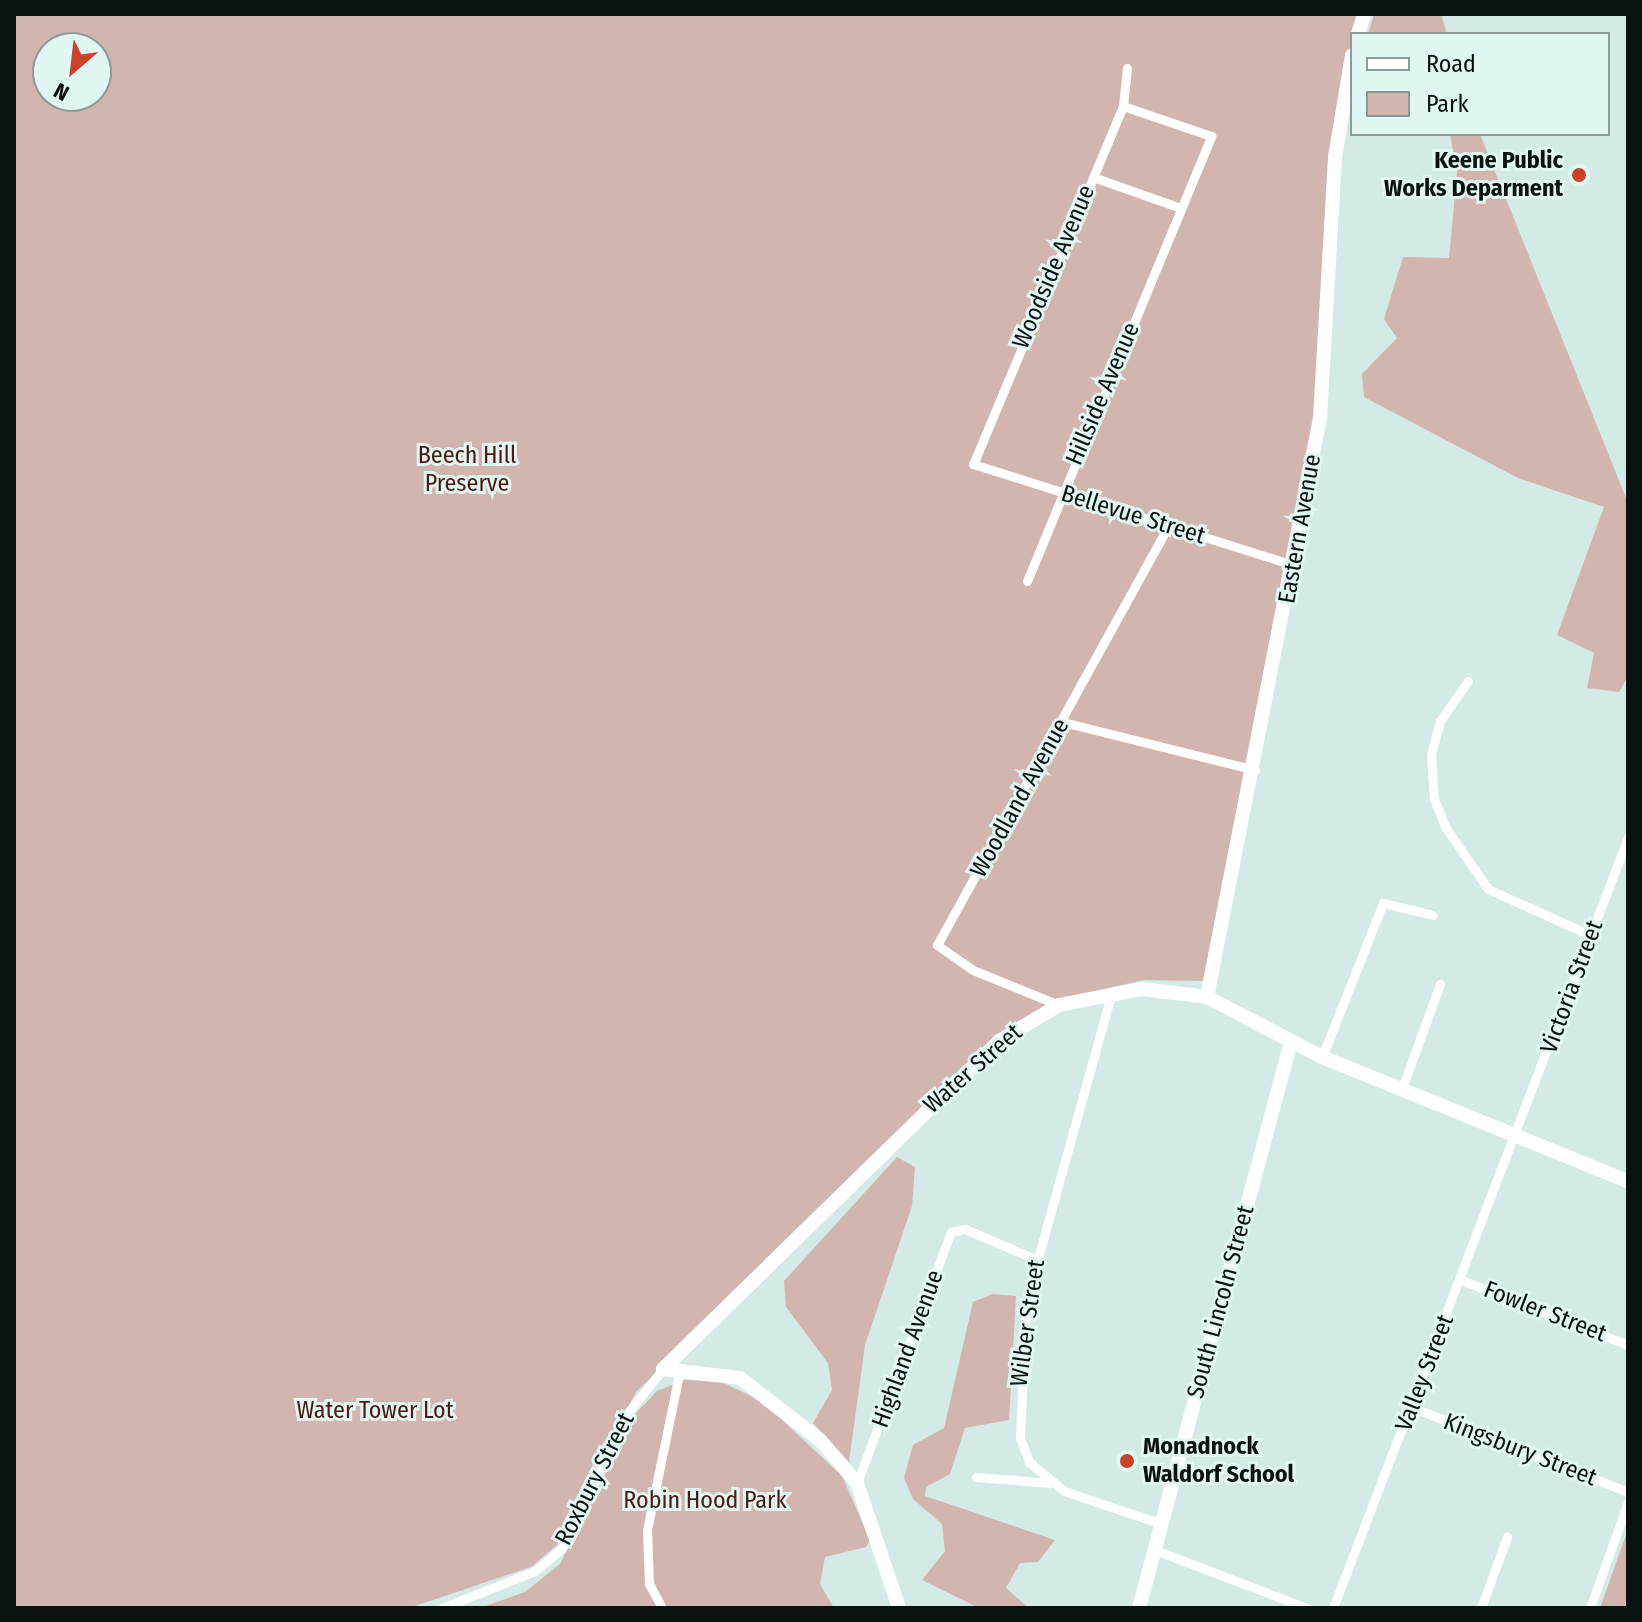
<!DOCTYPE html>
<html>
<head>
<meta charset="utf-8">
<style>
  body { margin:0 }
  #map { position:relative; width:1642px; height:1622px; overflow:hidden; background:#d4eae6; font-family:"Fira Sans Condensed",sans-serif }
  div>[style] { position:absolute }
  .green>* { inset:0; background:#d2b5af }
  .street>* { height:9px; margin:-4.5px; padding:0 4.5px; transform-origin:4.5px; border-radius:4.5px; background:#fff }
  .secondary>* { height:14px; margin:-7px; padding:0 7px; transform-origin:7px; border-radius:7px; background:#fff }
  .dots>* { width:22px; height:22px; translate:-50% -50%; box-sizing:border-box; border:4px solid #e1f7f4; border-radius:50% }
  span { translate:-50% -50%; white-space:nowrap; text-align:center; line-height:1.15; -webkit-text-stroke:6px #e1f7f4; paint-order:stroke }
  .poi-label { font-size:24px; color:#0a1211; font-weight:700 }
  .right { translate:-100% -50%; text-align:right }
  .left { translate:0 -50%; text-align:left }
  .street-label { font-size:24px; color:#0a1211 }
  .park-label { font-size:24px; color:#50180e }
  .frame { position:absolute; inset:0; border:16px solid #0a1211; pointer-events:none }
  .legend { position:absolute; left:1350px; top:32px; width:260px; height:104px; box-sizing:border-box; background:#e1f7f4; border:2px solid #8b9b99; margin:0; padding:10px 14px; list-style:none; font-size:24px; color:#0a1211 }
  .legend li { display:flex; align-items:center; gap:16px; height:40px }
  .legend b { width:40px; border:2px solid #8b9b99 }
  .north { position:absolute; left:32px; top:32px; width:80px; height:80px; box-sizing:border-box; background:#e1f7f4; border:2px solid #8b9b99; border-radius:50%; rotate:208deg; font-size:22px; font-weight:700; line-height:32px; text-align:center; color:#0a1211 }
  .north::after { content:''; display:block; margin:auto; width:28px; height:36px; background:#cd4128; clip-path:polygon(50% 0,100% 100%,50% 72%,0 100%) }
</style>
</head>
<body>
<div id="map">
  <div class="green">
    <div style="clip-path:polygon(evenodd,14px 14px,1357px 14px,1331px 146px,1318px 399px,1203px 981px,1143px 980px,1066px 998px,999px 1035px,636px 1392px,557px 1545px,531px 1567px,409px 1608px,14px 1608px,14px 14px,48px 48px,96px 48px,96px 96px,48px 96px,48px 48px)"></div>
    <div style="clip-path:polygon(1374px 14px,1441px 14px,1447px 34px,1368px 34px)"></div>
    <div style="clip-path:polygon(1450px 134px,1480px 134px,1628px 503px,1628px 676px,1619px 692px,1587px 688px,1594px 653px,1557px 635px,1604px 507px,1518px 478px,1364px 397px,1362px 374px,1397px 338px,1384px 319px,1403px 257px,1449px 258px,1457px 173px)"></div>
    <div style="clip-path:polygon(897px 1157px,915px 1167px,912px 1206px,865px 1345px,849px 1462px,813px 1423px,832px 1390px,828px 1363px,786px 1307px,784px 1281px)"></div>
    <div style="clip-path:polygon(993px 1294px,1016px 1296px,1009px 1420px,965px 1428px,950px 1474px,926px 1487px,925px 1496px,1055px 1540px,1038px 1562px,1020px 1563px,1006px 1588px,1029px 1608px,979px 1608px,922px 1580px,945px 1551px,942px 1524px,913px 1499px,904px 1478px,913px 1445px,944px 1428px,973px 1302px)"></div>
    <div style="clip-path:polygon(684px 1380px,722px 1382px,763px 1402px,842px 1476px,870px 1540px,866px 1547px,825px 1557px,820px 1584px,834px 1608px,480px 1608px,525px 1592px,560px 1564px,636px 1413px,657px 1391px)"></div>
    <div style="clip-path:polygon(1628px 1529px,1628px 1608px,1600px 1608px)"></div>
  </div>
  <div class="street">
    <div style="left:1127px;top:68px;width:38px;rotate:96deg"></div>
    <div style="left:1123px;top:106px;width:388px;rotate:112.7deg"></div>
    <div style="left:973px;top:464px;width:336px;rotate:17.5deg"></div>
    <div style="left:1093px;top:177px;width:93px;rotate:19.4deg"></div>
    <div style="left:1027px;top:581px;width:482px;rotate:-67.5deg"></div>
    <div style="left:1211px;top:136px;width:93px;rotate:-161.2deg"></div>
    <div style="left:1468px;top:681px;width:49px;rotate:125deg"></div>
    <div style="left:1440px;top:721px;width:34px;rotate:105deg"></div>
    <div style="left:1431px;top:754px;width:45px;rotate:86.2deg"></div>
    <div style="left:1434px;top:799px;width:31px;rotate:68deg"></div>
    <div style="left:1446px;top:828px;width:74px;rotate:55.5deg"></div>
    <div style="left:1488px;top:889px;width:114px;rotate:24.3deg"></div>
    <div style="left:1063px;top:722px;width:198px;rotate:14deg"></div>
    <div style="left:1111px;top:995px;width:318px;rotate:105.5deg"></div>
    <div style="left:1026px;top:1301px;width:137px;rotate:92.5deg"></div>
    <div style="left:1020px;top:1438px;width:26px;rotate:69deg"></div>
    <div style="left:1029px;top:1462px;width:45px;rotate:39.6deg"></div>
    <div style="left:1064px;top:1491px;width:103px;rotate:18.6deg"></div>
    <div style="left:1059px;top:1005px;width:93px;rotate:-157.9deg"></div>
    <div style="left:973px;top:970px;width:44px;rotate:-145.2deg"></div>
    <div style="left:937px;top:945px;width:478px;rotate:-61.1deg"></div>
    <div style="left:1322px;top:1057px;width:166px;rotate:-68.4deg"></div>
    <div style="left:1383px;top:903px;width:51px;rotate:13.5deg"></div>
    <div style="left:1401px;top:1091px;width:114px;rotate:-70deg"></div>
    <div style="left:1461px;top:1280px;width:179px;rotate:21.3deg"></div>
    <div style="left:1411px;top:1407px;width:233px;rotate:21.4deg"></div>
    <div style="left:976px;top:1477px;width:74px;rotate:4.6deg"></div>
    <div style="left:857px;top:1483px;width:268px;rotate:-69.5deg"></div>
    <div style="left:951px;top:1232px;width:14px;rotate:-12deg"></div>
    <div style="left:965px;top:1229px;width:76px;rotate:23.2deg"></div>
    <div style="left:1155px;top:1550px;width:163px;rotate:20.9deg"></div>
    <div style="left:442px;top:1608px;width:100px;rotate:-21.7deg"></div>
    <div style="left:535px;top:1571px;width:35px;rotate:-40deg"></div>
    <div style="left:562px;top:1548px;width:148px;rotate:-64.3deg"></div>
    <div style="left:626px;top:1415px;width:59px;rotate:-51.2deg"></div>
    <div style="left:662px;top:1608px;width:27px;rotate:-118deg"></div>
    <div style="left:649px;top:1584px;width:54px;rotate:-92.1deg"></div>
    <div style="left:647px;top:1530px;width:164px;rotate:-78.4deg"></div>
    <div style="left:1333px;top:1608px;width:826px;rotate:-69.06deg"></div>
    <div style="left:1481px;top:1608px;width:76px;rotate:-69.9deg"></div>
    <div style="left:1590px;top:1608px;width:113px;rotate:-70.3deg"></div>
  </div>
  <div class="secondary">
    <div style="left:1358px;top:34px;width:21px;rotate:-73deg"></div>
    <div style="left:1207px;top:997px;width:590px;rotate:-78.96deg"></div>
    <div style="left:1320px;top:418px;width:261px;rotate:-86.7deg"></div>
    <div style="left:1335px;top:157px;width:103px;rotate:-80.5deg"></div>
    <div style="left:663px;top:1369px;width:470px;rotate:-44.3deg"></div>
    <div style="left:999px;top:1041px;width:70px;rotate:-31deg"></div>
    <div style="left:1059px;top:1005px;width:85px;rotate:-10.9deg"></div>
    <div style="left:1142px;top:989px;width:65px;rotate:7deg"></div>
    <div style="left:1207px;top:997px;width:130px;rotate:27.6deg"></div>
    <div style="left:1322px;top:1057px;width:330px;rotate:22.1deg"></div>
    <div style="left:663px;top:1369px;width:78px;rotate:6.7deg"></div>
    <div style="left:740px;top:1378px;width:101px;rotate:37.8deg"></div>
    <div style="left:820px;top:1440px;width:57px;rotate:49.3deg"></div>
    <div style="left:857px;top:1483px;width:132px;rotate:71.4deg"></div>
    <div style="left:1139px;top:1608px;width:586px;rotate:-74.97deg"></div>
  </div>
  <div class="dots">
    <div style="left:1579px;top:175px;background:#cd4128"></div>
    <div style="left:1127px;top:1461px;background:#cd4128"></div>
  </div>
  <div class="poi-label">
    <span class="right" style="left:1563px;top:175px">Keene Public<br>Works Deparment</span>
    <span class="left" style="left:1143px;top:1461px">Monadnock<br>Waldorf School</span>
  </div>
  <div class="street-label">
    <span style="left:1054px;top:267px;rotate:-67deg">Woodside Avenue</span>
    <span style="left:1103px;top:394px;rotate:-67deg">Hillside Avenue</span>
    <span style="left:1133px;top:515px;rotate:17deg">Bellevue Street</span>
    <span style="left:1300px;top:529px;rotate:-80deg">Eastern Avenue</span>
    <span style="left:1020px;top:798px;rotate:-61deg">Woodland Avenue</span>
    <span style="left:1572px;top:987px;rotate:-70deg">Victoria Street</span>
    <span style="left:973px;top:1069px;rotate:-41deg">Water Street</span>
    <span style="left:1221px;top:1302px;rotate:-75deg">South Lincoln Street</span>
    <span style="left:1545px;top:1312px;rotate:21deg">Fowler Street</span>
    <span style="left:1028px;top:1323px;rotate:-82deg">Wilber Street</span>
    <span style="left:908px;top:1349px;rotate:-70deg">Highland Avenue</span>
    <span style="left:1425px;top:1373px;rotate:-69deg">Valley Street</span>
    <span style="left:1520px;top:1450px;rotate:21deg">Kingsbury Street</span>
    <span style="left:595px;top:1479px;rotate:-63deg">Roxbury Street</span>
  </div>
  <div class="park-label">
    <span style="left:467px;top:470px">Beech Hill<br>Preserve</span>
    <span style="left:375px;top:1411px">Water Tower Lot</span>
    <span style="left:705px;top:1501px">Robin Hood Park</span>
  </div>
  <div class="frame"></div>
  <ul class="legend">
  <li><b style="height:10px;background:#fff"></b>Road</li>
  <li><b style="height:22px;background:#d2b5af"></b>Park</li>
  </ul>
  <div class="north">N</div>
</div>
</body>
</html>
